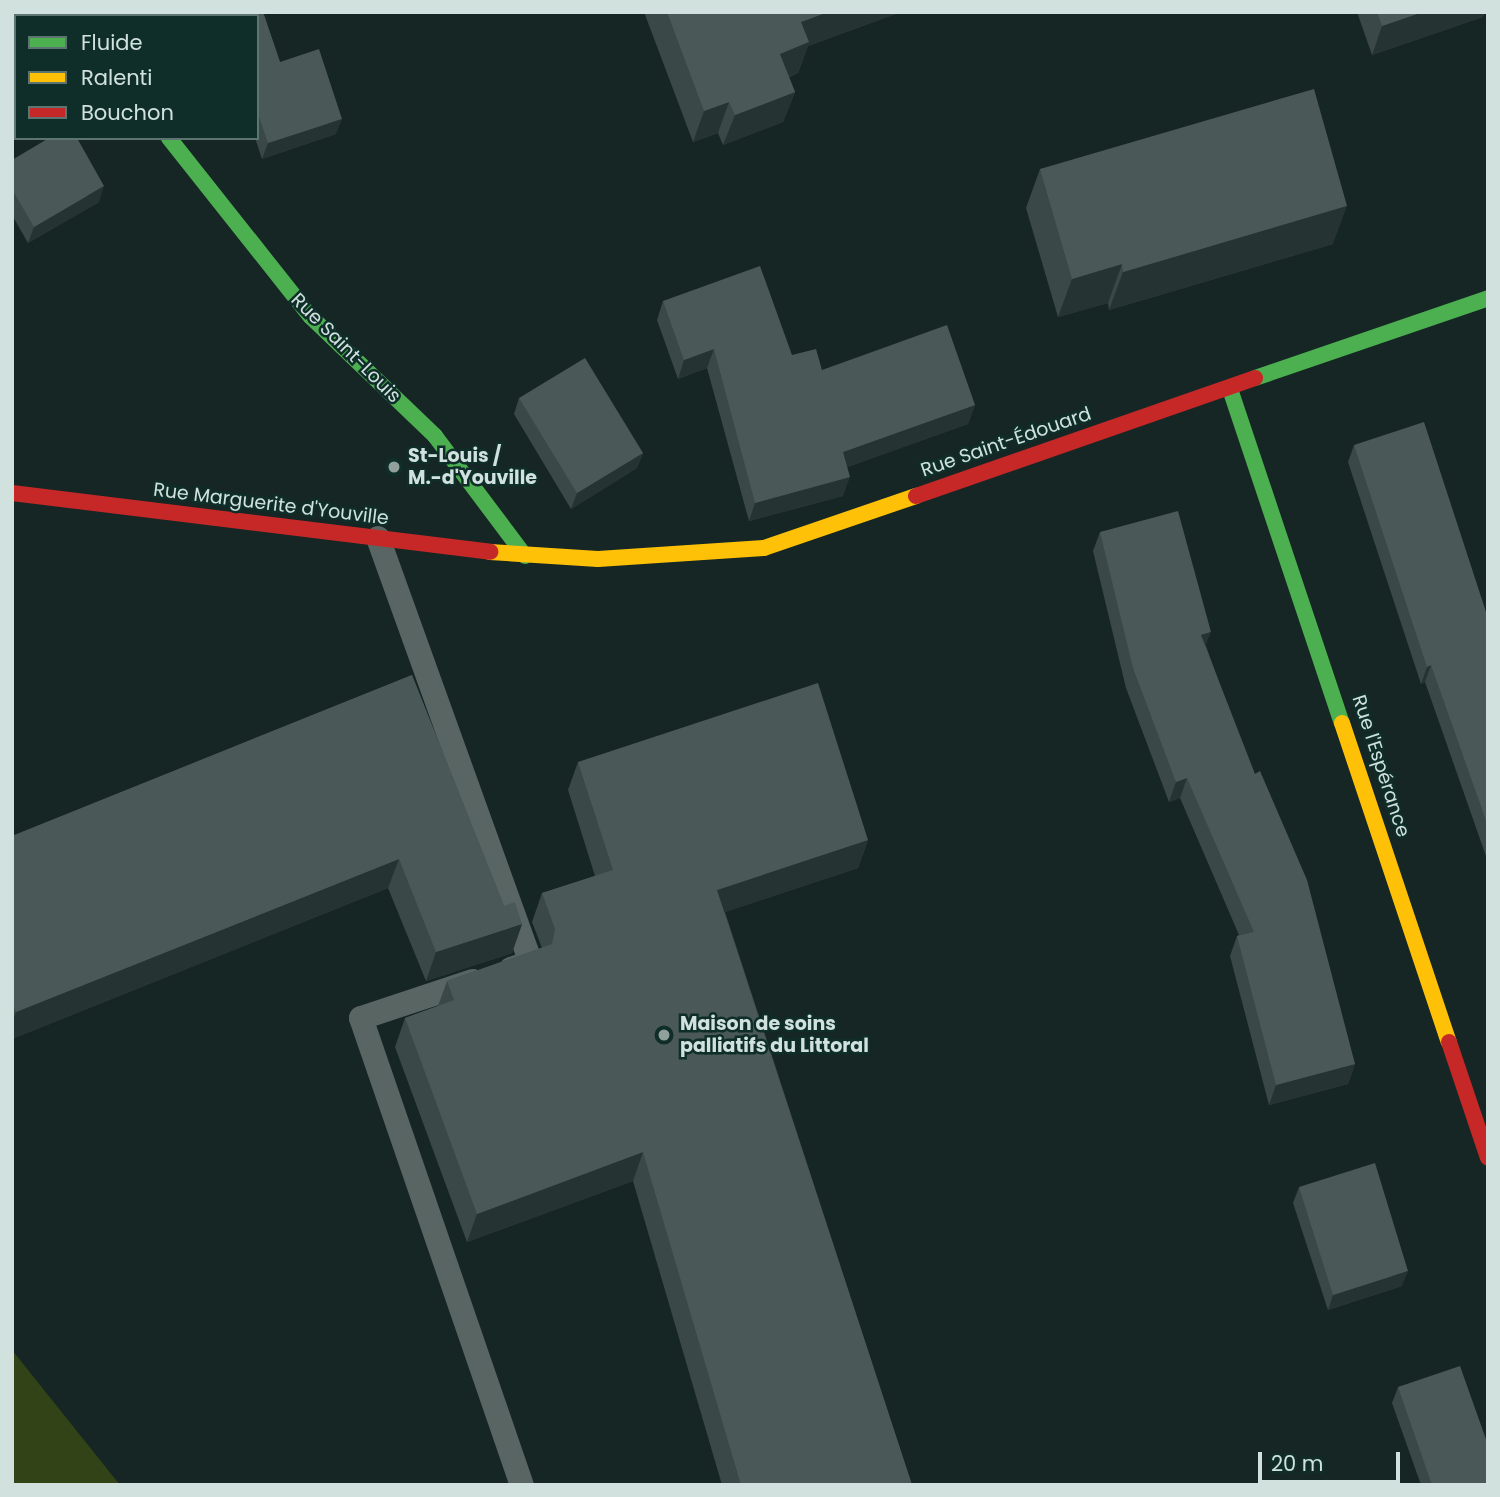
<!DOCTYPE html>
<html>
<head>
<meta charset="utf-8">
<style>
  body { margin:0 }
  #map { position:relative; width:1500px; height:1497px; overflow:hidden; background:#162624; font-family:Poppins,sans-serif }
  div>[style] { position:absolute }
  .green>* { inset:0; background:#324417 }
  .lane>* { height:24px; margin:-12px; padding:0 12px; transform-origin:12px; border-radius:12px; background:#596563 }
  .street>* { height:38px; margin:-19px; padding:0 19px; transform-origin:19px; border-radius:19px; background:#596563 }
  .fast>* { height:16px; margin:-8px; padding:0 8px; transform-origin:8px; border-radius:8px; background:#4caf50 }
  .slow>* { height:16px; margin:-8px; padding:0 8px; transform-origin:8px; border-radius:8px; background:#ffc107 }
  .jam>* { height:16px; margin:-8px; padding:0 8px; transform-origin:8px; border-radius:8px; background:#c62828 }
  .wall>* { inset:0; background:#3a4847 }
  .shaded-wall>* { inset:0; background:#253432 }
  .building>* { inset:0; background:#4a5958 }
  .dots>* { width:19px; height:19px; translate:-50% -50%; box-sizing:border-box; border:4px solid #0f2d29; border-radius:50% }
  span { translate:-50% -50%; white-space:nowrap; text-align:center; line-height:1.15; -webkit-text-stroke:5px #0f2d29; paint-order:stroke }
  .street-label { font-size:19px; color:#d0e1de }
  .poi-label { font-size:19px; color:#d0e1de; font-weight:700 }
  .left { translate:0 -50%; text-align:left }
  .frame { position:absolute; inset:0; border:14px solid #d0e1de; pointer-events:none }
  .legend { position:absolute; left:14px; top:14px; width:245px; height:126px; box-sizing:border-box; background:#0f2d29; border:2px solid #5c7571; margin:0; padding:9px 12px; list-style:none; font-size:21px; color:#d0e1de }
  .legend li { display:flex; align-items:center; gap:14px; height:35px }
  .legend b { width:35px; border:2px solid #5c7571 }
  .scale { position:absolute; left:1258px; top:1452px; width:142px; height:32px; box-sizing:border-box; border:4px solid #d0e1de; border-top:0; padding-left:9px; font-size:21px; line-height:24px; white-space:nowrap; color:#d0e1de; -webkit-text-stroke:5px #0f2d29; paint-order:stroke }
</style>
</head>
<body>
<div id="map">
  <div class="green">
    <div style="clip-path:polygon(12px 1350px,120px 1485px,12px 1485px)"></div>
  </div>
  <div class="lane">
    <div style="left:378px;top:538px;width:451px;rotate:70.2deg"></div>
    <div style="left:531px;top:962px;width:21px;rotate:161deg"></div>
    <div style="left:473px;top:981px;width:118px;rotate:161.7deg"></div>
    <div style="left:361px;top:1018px;width:494px;rotate:71deg"></div>
  </div>
  <div class="street">
    <div style="left:78px;top:12px;width:4px;rotate:63deg"></div>
  </div>
  <div class="fast">
    <div style="left:169px;top:138px;width:228px;rotate:51.6deg"></div>
    <div style="left:311px;top:317px;width:172px;rotate:43.8deg"></div>
    <div style="left:435px;top:436px;width:150px;rotate:53.1deg"></div>
    <div style="left:1255px;top:378px;width:246px;rotate:-18.9deg"></div>
    <div style="left:1230px;top:389px;width:352px;rotate:71.5deg"></div>
  </div>
  <div class="slow">
    <div style="left:490px;top:552px;width:108px;rotate:3.7deg"></div>
    <div style="left:598px;top:559px;width:166px;rotate:-3.8deg"></div>
    <div style="left:764px;top:548px;width:161px;rotate:-18.9deg"></div>
    <div style="left:1342px;top:723px;width:336px;rotate:71.5deg"></div>
  </div>
  <div class="jam">
    <div style="left:12px;top:493px;width:482px;rotate:7deg"></div>
    <div style="left:916px;top:496px;width:359px;rotate:-19.2deg"></div>
    <div style="left:1449px;top:1042px;width:122px;rotate:71.4deg"></div>
  </div>
  <div class="wall">
    <div style="clip-path:polygon(159px 12px,263px 12px,280px 62px,336px 134px,262px 159px,255px 138px,257px 138px,257px 16px,160px 16px)"></div>
    <div style="clip-path:polygon(644px 12px,901px 12px,808px 46px,798px 73px,789px 77px,795px 92px,783px 122px,723px 145px,718px 133px,693px 142px)"></div>
    <div style="clip-path:polygon(1357px 12px,1485px 12px,1483px 17px,1372px 55px)"></div>
    <div style="clip-path:polygon(12px 160px,99px 202px,28px 243px,12px 215px)"></div>
    <div style="clip-path:polygon(1040px 169px,1333px 244px,1109px 310px,1108px 303px,1058px 317px,1026px 208px)"></div>
    <div style="clip-path:polygon(663px 301px,792px 355px,822px 370px,975px 405px,968px 424px,847px 467px,843px 496px,749px 521px,707px 368px,678px 379px,657px 320px)"></div>
    <div style="clip-path:polygon(519px 398px,643px 453px,637px 468px,571px 509px,514px 414px)"></div>
    <div style="clip-path:polygon(1354px 445px,1488px 618px,1488px 862px,1425px 682px,1421px 684px,1348px 462px)"></div>
    <div style="clip-path:polygon(1100px 532px,1206px 646px,1355px 1064px,1348px 1084px,1269px 1105px,1230px 956px,1237px 936px,1239px 935px,1180px 798px,1169px 802px,1126px 688px,1093px 551px)"></div>
    <div style="clip-path:polygon(412px 675px,504px 906px,522px 924px,512px 953px,426px 981px,388px 888px,12px 1039px,12px 836px)"></div>
    <div style="clip-path:polygon(578px 762px,868px 840px,858px 868px,725px 912px,912px 1485px,722px 1485px,633px 1181px,467px 1242px,395px 1047px,405px 1018px,438px 1006px,447px 981px,542px 948px,532px 922px,542px 893px,595px 876px,568px 790px)"></div>
    <div style="clip-path:polygon(1299px 1187px,1402px 1286px,1328px 1310px,1293px 1203px)"></div>
    <div style="clip-path:polygon(1398px 1387px,1488px 1485px,1421px 1485px,1392px 1403px)"></div>
  </div>
  <div class="shaded-wall">
    <div style="clip-path:polygon(828px 12px,901px 12px,808px 46px,798px 73px,769px 84px,780px 54px,801px 22px)"></div>
    <div style="clip-path:polygon(1423px 12px,1485px 12px,1483px 17px,1372px 55px,1382px 26px)"></div>
    <div style="clip-path:polygon(795px 92px,783px 122px,723px 145px,735px 115px)"></div>
    <div style="clip-path:polygon(729px 102px,718px 133px,693px 142px,704px 111px)"></div>
    <div style="clip-path:polygon(342px 119px,336px 134px,262px 159px,268px 143px)"></div>
    <div style="clip-path:polygon(104px 186px,99px 202px,28px 243px,34px 227px)"></div>
    <div style="clip-path:polygon(1347px 206px,1333px 244px,1109px 310px,1123px 272px)"></div>
    <div style="clip-path:polygon(1122px 264px,1108px 303px,1058px 317px,1072px 279px)"></div>
    <div style="clip-path:polygon(714px 349px,707px 368px,678px 379px,684px 360px)"></div>
    <div style="clip-path:polygon(975px 405px,968px 424px,837px 471px,843px 452px)"></div>
    <div style="clip-path:polygon(643px 453px,637px 468px,571px 509px,577px 493px)"></div>
    <div style="clip-path:polygon(850px 477px,843px 496px,749px 521px,755px 503px)"></div>
    <div style="clip-path:polygon(1211px 632px,1203px 652px,1201px 635px)"></div>
    <div style="clip-path:polygon(1431px 665px,1425px 682px,1421px 684px,1427px 667px)"></div>
    <div style="clip-path:polygon(1187px 778px,1180px 798px,1169px 802px,1176px 782px)"></div>
    <div style="clip-path:polygon(868px 840px,858px 868px,707px 918px,717px 890px)"></div>
    <div style="clip-path:polygon(399px 859px,388px 888px,12px 1039px,12px 1022px,16px 1012px)"></div>
    <div style="clip-path:polygon(522px 924px,512px 953px,426px 981px,436px 952px)"></div>
    <div style="clip-path:polygon(1355px 1064px,1348px 1084px,1269px 1105px,1276px 1085px)"></div>
    <div style="clip-path:polygon(643px 1152px,633px 1181px,467px 1242px,477px 1214px)"></div>
    <div style="clip-path:polygon(1408px 1271px,1402px 1286px,1328px 1310px,1333px 1295px)"></div>
  </div>
  <div class="building">
    <div style="clip-path:polygon(170px 12px,263px 12px,280px 62px,319px 49px,342px 119px,268px 143px,257px 111px,257px 16px,171px 16px)"></div>
    <div style="clip-path:polygon(667px 12px,828px 12px,801px 22px,809px 42px,780px 54px,795px 92px,735px 115px,729px 102px,704px 111px)"></div>
    <div style="clip-path:polygon(1377px 12px,1423px 12px,1382px 26px)"></div>
    <div style="clip-path:polygon(1314px 89px,1347px 206px,1123px 272px,1122px 264px,1072px 279px,1040px 169px)"></div>
    <div style="clip-path:polygon(49px 138px,77px 138px,104px 186px,34px 227px,12px 189px,12px 160px)"></div>
    <div style="clip-path:polygon(760px 266px,792px 355px,816px 349px,822px 370px,947px 325px,975px 405px,843px 452px,850px 477px,755px 503px,714px 349px,684px 360px,663px 301px)"></div>
    <div style="clip-path:polygon(585px 358px,643px 453px,577px 493px,519px 398px)"></div>
    <div style="clip-path:polygon(1424px 422px,1488px 618px,1488px 826px,1431px 665px,1427px 667px,1354px 445px)"></div>
    <div style="clip-path:polygon(1178px 511px,1211px 632px,1201px 635px,1255px 774px,1260px 771px,1307px 880px,1355px 1064px,1276px 1085px,1237px 936px,1254px 932px,1187px 778px,1176px 782px,1133px 668px,1100px 532px)"></div>
    <div style="clip-path:polygon(412px 675px,504px 906px,515px 902px,522px 924px,436px 952px,399px 859px,16px 1012px,12px 1003px,12px 836px)"></div>
    <div style="clip-path:polygon(818px 683px,868px 840px,717px 890px,912px 1485px,741px 1485px,643px 1152px,477px 1214px,405px 1018px,454px 1000px,447px 981px,552px 944px,555px 929px,542px 893px,613px 870px,578px 762px)"></div>
    <div style="clip-path:polygon(1375px 1163px,1408px 1271px,1333px 1295px,1299px 1187px)"></div>
    <div style="clip-path:polygon(1460px 1366px,1488px 1445px,1488px 1484px,1432px 1485px,1398px 1387px)"></div>
  </div>
  <div class="dots">
    <div style="left:394px;top:467px;background:#8fa09d"></div>
    <div style="left:664px;top:1035px;background:#8fa09d"></div>
  </div>
  <div class="street-label">
    <span style="left:346px;top:348px;rotate:45deg">Rue Saint-Louis</span>
    <span style="left:1006px;top:442px;rotate:-19deg">Rue Saint-Édouard</span>
    <span style="left:271px;top:504px;rotate:7deg">Rue Marguerite d'Youville</span>
    <span style="left:1381px;top:766px;rotate:72deg">Rue l'Espérance</span>
  </div>
  <div class="poi-label">
    <span class="left" style="left:408px;top:467px">St-Louis /<br>M.-d'Youville</span>
    <span class="left" style="left:680px;top:1035px">Maison de soins<br>palliatifs du Littoral</span>
  </div>
  <div class="frame"></div>
  <ul class="legend">
  <li><b style="height:9px;background:#4caf50"></b>Fluide</li>
  <li><b style="height:9px;background:#ffc107"></b>Ralenti</li>
  <li><b style="height:9px;background:#c62828"></b>Bouchon</li>
  </ul>
  <div class="scale">20 m</div>
</div>
</body>
</html>
